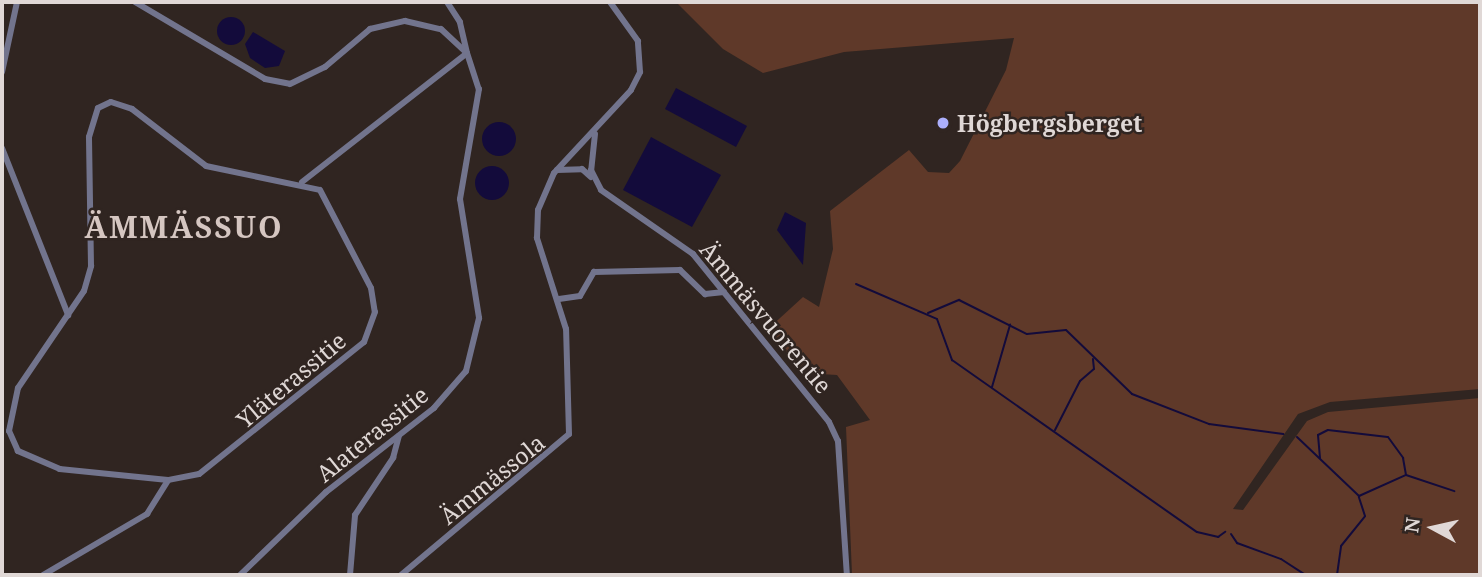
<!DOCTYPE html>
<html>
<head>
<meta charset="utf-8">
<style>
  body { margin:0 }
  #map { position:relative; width:1482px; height:577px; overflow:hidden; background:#302521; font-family:"Noto Serif",serif }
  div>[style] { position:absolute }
  .green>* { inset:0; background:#5f3929 }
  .water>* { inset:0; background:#130b3b }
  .round { border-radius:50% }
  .stream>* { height:2px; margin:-1px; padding:0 1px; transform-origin:1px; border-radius:1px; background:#130b3b }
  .minor>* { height:6px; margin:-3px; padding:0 3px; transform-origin:3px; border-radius:3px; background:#72748d }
  .dots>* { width:19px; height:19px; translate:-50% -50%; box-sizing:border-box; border:4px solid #302521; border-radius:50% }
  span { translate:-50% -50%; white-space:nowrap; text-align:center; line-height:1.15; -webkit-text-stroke:5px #302521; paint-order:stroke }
  .poi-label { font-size:23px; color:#e0d8d6; font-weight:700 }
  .left { translate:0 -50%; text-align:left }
  .street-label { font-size:23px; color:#e0d8d6 }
  .district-label { font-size:30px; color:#d5c6c1; font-weight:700; letter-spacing:2px }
  .frame { position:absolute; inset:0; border:4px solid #e0d8d6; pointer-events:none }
  .north { position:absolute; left:1398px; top:493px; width:70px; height:70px; -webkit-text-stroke:5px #302521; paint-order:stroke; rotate:278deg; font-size:19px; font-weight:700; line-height:28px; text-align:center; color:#e0d8d6 }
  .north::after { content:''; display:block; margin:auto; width:24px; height:32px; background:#e0d8d6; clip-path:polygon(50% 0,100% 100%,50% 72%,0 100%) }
</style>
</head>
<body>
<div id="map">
  <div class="green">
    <div style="clip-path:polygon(676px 2px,1480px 2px,1480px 389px,1330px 402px,1298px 414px,1233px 509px,1243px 510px,1307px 421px,1328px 412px,1480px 398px,1480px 575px,852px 575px,846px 427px,870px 420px,837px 375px,804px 373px,768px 329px,803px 297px,819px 307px,833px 249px,830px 211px,909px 150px,928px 172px,949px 173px,960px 161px,1006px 70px,1014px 38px,844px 52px,763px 73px,723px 49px)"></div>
  </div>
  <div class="water">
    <div class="round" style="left:217px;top:17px;width:28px;height:28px"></div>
    <div style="clip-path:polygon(253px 32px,285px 51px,279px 66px,265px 68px,250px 58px,245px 44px)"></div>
    <div style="clip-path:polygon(676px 88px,747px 126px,736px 147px,665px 109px)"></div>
    <div class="round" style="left:482px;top:122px;width:34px;height:34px"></div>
    <div style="clip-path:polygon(651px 137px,721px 175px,692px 227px,623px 190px)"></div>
    <div class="round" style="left:475px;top:166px;width:34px;height:34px"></div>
    <div style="clip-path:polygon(785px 212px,806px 223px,803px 265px,777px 230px)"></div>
  </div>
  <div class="stream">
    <div style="left:856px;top:284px;width:88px;rotate:23.4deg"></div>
    <div style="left:937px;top:319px;width:44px;rotate:69.9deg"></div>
    <div style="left:952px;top:360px;width:299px;rotate:35.1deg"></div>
    <div style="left:1197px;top:532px;width:22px;rotate:13deg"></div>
    <div style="left:1218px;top:537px;width:9px;rotate:-36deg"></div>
    <div style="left:928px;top:313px;width:34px;rotate:-23deg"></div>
    <div style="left:959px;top:300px;width:76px;rotate:26.6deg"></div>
    <div style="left:1027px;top:334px;width:39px;rotate:-6deg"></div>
    <div style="left:1066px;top:330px;width:92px;rotate:44.1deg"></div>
    <div style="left:1132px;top:394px;width:83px;rotate:21.3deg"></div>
    <div style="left:1209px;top:424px;width:75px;rotate:7.7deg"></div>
    <div style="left:992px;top:387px;width:65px;rotate:-73.8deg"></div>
    <div style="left:1055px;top:430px;width:55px;rotate:-63deg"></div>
    <div style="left:1080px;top:381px;width:18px;rotate:-41deg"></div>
    <div style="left:1094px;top:369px;width:10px;rotate:-96deg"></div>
    <div style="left:1297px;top:437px;width:86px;rotate:43.6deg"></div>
    <div style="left:1359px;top:496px;width:51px;rotate:-24.1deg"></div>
    <div style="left:1406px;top:475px;width:51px;rotate:18.4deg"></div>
    <div style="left:1320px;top:458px;width:23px;rotate:-95deg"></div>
    <div style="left:1318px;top:435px;width:11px;rotate:-27deg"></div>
    <div style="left:1328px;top:430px;width:60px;rotate:6.7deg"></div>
    <div style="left:1388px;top:437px;width:26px;rotate:54deg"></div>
    <div style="left:1403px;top:458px;width:17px;rotate:80deg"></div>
    <div style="left:1231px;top:534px;width:11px;rotate:56deg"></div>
    <div style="left:1237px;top:543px;width:47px;rotate:20deg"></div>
    <div style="left:1281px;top:559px;width:30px;rotate:33deg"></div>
    <div style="left:1337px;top:575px;width:29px;rotate:-82deg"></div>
    <div style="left:1341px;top:546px;width:38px;rotate:-51deg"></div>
    <div style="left:1365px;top:516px;width:20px;rotate:-108deg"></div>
  </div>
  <div class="minor">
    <div style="left:135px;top:2px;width:151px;rotate:30.6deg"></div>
    <div style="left:265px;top:79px;width:25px;rotate:11deg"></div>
    <div style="left:290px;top:84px;width:39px;rotate:-26deg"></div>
    <div style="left:325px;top:67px;width:59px;rotate:-40.2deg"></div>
    <div style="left:370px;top:29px;width:36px;rotate:-13deg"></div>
    <div style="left:405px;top:21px;width:37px;rotate:13deg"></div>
    <div style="left:441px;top:29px;width:35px;rotate:43deg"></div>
    <div style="left:467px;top:53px;width:38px;rotate:72deg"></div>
    <div style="left:479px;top:89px;width:112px;rotate:99.8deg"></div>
    <div style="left:460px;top:199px;width:121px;rotate:80.9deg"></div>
    <div style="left:479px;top:318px;width:55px;rotate:103.8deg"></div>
    <div style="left:466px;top:371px;width:49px;rotate:130.9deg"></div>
    <div style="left:434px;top:408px;width:137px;rotate:142.1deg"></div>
    <div style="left:326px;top:492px;width:120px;rotate:136deg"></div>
    <div style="left:2px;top:72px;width:72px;rotate:-77.9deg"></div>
    <div style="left:111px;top:102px;width:22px;rotate:18deg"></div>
    <div style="left:132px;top:109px;width:93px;rotate:37.6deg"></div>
    <div style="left:206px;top:166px;width:116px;rotate:11.9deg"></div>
    <div style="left:320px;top:190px;width:110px;rotate:62.5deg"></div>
    <div style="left:371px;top:288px;width:24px;rotate:81deg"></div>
    <div style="left:375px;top:312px;width:32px;rotate:110deg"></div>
    <div style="left:364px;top:342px;width:211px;rotate:141.3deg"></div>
    <div style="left:199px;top:474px;width:32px;rotate:169deg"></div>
    <div style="left:168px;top:480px;width:109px;rotate:-174.2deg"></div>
    <div style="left:60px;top:469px;width:46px;rotate:-156.8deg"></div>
    <div style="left:18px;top:451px;width:22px;rotate:-114deg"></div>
    <div style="left:9px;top:431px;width:44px;rotate:-78.2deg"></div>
    <div style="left:18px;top:388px;width:117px;rotate:-55.8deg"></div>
    <div style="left:84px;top:291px;width:26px;rotate:-74deg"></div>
    <div style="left:91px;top:266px;width:129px;rotate:-90.9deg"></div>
    <div style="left:89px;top:137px;width:30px;rotate:-73deg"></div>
    <div style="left:98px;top:108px;width:14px;rotate:-25deg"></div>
    <div style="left:595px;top:134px;width:36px;rotate:96deg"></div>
    <div style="left:591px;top:170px;width:22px;rotate:63deg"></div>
    <div style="left:601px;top:190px;width:112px;rotate:34.8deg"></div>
    <div style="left:693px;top:254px;width:216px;rotate:51deg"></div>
    <div style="left:829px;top:422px;width:21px;rotate:65deg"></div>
    <div style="left:838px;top:441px;width:134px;rotate:86.2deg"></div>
    <div style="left:2px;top:148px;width:180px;rotate:68.4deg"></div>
    <div style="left:557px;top:170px;width:25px;rotate:-2deg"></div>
    <div style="left:582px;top:169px;width:12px;rotate:42deg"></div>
    <div style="left:302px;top:182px;width:209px;rotate:-38deg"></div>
    <div style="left:467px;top:53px;width:32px;rotate:-103deg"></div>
    <div style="left:460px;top:22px;width:24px;rotate:-123deg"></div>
    <div style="left:559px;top:299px;width:21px;rotate:-8deg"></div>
    <div style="left:580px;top:296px;width:28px;rotate:-60deg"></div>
    <div style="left:594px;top:272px;width:86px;rotate:-1.3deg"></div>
    <div style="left:680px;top:270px;width:35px;rotate:44deg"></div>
    <div style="left:705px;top:294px;width:19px;rotate:-6deg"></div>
    <div style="left:43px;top:575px;width:121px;rotate:-30.4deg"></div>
    <div style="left:147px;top:514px;width:40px;rotate:-58deg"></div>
    <div style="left:350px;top:575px;width:60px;rotate:-85.2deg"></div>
    <div style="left:355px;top:515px;width:69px;rotate:-56.3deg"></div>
    <div style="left:393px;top:458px;width:23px;rotate:-75deg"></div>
    <div style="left:401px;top:575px;width:219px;rotate:-40deg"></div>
    <div style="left:569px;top:434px;width:105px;rotate:-91.6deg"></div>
    <div style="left:566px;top:329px;width:96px;rotate:-107.7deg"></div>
    <div style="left:537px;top:238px;width:28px;rotate:-88deg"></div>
    <div style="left:538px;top:210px;width:40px;rotate:-66.6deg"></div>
    <div style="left:554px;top:173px;width:113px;rotate:-47.1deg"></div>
    <div style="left:631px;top:90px;width:20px;rotate:-63deg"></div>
    <div style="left:640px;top:72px;width:31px;rotate:-94deg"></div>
    <div style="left:638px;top:41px;width:48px;rotate:-125.7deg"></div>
  </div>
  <div class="dots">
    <div style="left:943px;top:123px;background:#acaffb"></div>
  </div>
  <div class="poi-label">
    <span class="left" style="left:957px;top:123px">Högbergsberget</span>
  </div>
  <div class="street-label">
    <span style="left:766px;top:317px;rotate:50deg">Ämmäsvuorentie</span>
    <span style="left:291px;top:380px;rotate:-40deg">Yläterassitie</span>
    <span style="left:372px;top:434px;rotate:-39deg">Alaterassitie</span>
    <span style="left:492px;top:479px;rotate:-39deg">Ämmässola</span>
  </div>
  <div class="district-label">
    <span style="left:184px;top:227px">ÄMMÄSSUO</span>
  </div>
  <div class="frame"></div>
  <div class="north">N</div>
</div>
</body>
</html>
